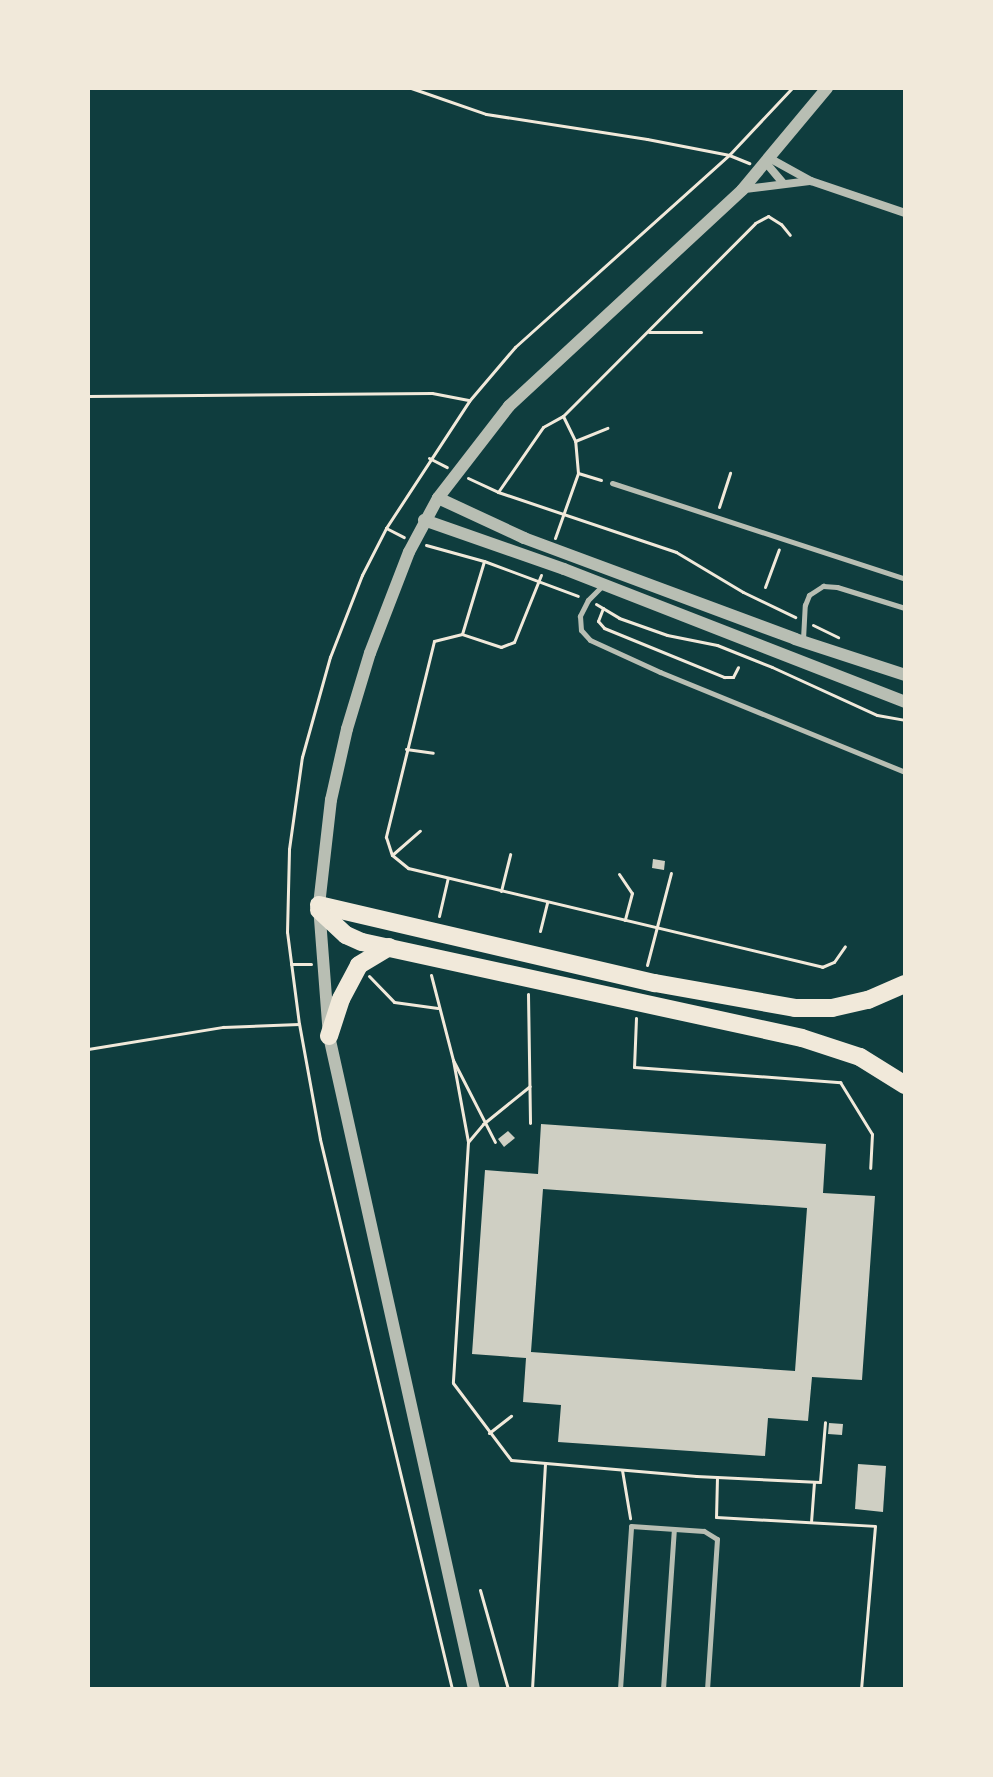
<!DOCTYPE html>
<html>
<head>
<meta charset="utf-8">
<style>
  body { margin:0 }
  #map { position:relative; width:993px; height:1777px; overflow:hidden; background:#0f3d3e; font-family:"Crimson Pro",serif }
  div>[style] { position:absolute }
  .building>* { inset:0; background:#cfcfc3 }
  .path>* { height:3px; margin:-1.5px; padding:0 1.5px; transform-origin:1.5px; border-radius:1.5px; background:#f1e9da }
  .service>* { height:5px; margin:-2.5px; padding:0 2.5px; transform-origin:2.5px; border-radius:2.5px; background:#b8beb3 }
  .minor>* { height:8px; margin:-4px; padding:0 4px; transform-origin:4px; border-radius:4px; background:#b8beb3 }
  .tertiary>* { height:12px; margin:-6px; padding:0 6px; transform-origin:6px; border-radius:6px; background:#b8beb3 }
  .motorway>* { height:18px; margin:-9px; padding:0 9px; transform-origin:9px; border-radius:9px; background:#f1e9da }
  span { translate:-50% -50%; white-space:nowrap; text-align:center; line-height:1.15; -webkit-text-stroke:8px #f1e9da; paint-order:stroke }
  .frame { position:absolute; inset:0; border:90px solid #f1e9da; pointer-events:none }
</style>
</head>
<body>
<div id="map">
  <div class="building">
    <div style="clip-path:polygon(653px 859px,665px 861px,664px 870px,652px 868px)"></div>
    <div style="clip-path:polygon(evenodd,541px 1124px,826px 1144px,823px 1193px,875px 1196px,862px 1380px,812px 1377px,808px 1421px,768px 1418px,765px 1456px,558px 1442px,561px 1405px,523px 1402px,526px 1358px,472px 1354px,485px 1170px,538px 1174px,541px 1124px,543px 1189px,807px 1208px,795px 1371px,531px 1352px,543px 1189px)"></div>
    <div style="clip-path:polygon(508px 1131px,515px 1138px,504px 1147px,498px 1139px)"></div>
    <div style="clip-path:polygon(829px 1423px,843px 1424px,842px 1435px,828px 1434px)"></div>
    <div style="clip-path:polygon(858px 1464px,886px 1466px,883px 1512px,855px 1509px)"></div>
  </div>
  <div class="path">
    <div style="left:411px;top:88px;width:79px;rotate:19.1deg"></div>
    <div style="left:486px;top:114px;width:163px;rotate:8.8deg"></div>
    <div style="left:647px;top:139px;width:84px;rotate:11deg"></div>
    <div style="left:729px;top:155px;width:22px;rotate:22deg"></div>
    <div style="left:649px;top:332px;width:52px"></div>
    <div style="left:88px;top:396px;width:344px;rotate:-0.5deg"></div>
    <div style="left:432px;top:393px;width:37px;rotate:11deg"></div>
    <div style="left:563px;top:416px;width:28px;rotate:64deg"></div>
    <div style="left:429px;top:458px;width:20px;rotate:27deg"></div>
    <div style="left:468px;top:478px;width:33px;rotate:25deg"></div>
    <div style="left:498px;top:492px;width:188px;rotate:18.6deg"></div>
    <div style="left:676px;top:552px;width:78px;rotate:30.8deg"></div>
    <div style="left:743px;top:592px;width:58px;rotate:25.7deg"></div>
    <div style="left:601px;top:480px;width:24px;rotate:-163deg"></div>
    <div style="left:578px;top:473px;width:32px;rotate:-95deg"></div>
    <div style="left:575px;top:441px;width:35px;rotate:-22deg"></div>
    <div style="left:498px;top:492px;width:79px;rotate:-55.3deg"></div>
    <div style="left:543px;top:427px;width:23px;rotate:-29deg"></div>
    <div style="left:563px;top:416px;width:272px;rotate:-45.1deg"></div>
    <div style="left:755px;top:223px;width:15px;rotate:-28deg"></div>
    <div style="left:768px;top:216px;width:15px;rotate:32deg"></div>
    <div style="left:781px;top:224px;width:14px;rotate:51deg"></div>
    <div style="left:719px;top:507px;width:36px;rotate:-72deg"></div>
    <div style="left:386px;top:528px;width:20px;rotate:27deg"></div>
    <div style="left:555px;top:538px;width:69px;rotate:-70.5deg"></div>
    <div style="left:426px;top:545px;width:60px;rotate:15.4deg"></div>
    <div style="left:484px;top:561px;width:100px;rotate:20.4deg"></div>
    <div style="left:541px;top:575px;width:72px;rotate:111.9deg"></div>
    <div style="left:514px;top:642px;width:14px;rotate:159deg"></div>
    <div style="left:501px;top:647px;width:41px;rotate:-161.6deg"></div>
    <div style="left:462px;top:634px;width:29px;rotate:166deg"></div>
    <div style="left:434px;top:641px;width:202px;rotate:103.8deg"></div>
    <div style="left:386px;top:837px;width:19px;rotate:72deg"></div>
    <div style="left:392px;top:855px;width:21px;rotate:39deg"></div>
    <div style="left:408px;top:868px;width:426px;rotate:13.4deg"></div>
    <div style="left:822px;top:967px;width:13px;rotate:-23deg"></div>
    <div style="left:834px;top:962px;width:19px;rotate:-55deg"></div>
    <div style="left:765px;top:587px;width:40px;rotate:-69.8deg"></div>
    <div style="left:596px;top:604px;width:27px;rotate:31deg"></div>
    <div style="left:619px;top:618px;width:51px;rotate:19.5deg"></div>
    <div style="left:667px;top:635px;width:51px;rotate:11.3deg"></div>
    <div style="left:717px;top:645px;width:59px;rotate:21.8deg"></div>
    <div style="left:772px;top:667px;width:115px;rotate:24.6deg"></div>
    <div style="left:877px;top:715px;width:28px;rotate:10deg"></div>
    <div style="left:603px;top:608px;width:14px;rotate:111deg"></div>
    <div style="left:598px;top:621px;width:9px;rotate:49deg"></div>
    <div style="left:604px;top:628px;width:130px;rotate:22.2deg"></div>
    <div style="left:724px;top:677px;width:9px"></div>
    <div style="left:733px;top:677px;width:11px;rotate:-63deg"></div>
    <div style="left:813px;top:625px;width:28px;rotate:26deg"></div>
    <div style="left:462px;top:634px;width:76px;rotate:-73.2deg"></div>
    <div style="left:406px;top:749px;width:27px;rotate:8deg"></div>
    <div style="left:392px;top:855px;width:37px;rotate:-41deg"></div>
    <div style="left:619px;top:874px;width:23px;rotate:56deg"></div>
    <div style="left:632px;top:893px;width:28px;rotate:105deg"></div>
    <div style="left:501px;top:891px;width:38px;rotate:-76deg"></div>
    <div style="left:439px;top:916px;width:39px;rotate:-77deg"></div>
    <div style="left:540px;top:931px;width:30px;rotate:-76deg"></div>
    <div style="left:291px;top:964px;width:20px"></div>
    <div style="left:647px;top:965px;width:95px;rotate:-75.4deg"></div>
    <div style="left:431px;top:975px;width:88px;rotate:75.5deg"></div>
    <div style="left:453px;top:1060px;width:92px;rotate:62.9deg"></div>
    <div style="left:369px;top:976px;width:36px;rotate:46deg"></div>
    <div style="left:394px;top:1002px;width:44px;rotate:7.8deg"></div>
    <div style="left:528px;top:994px;width:129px;rotate:89.1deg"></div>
    <div style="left:636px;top:1018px;width:49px;rotate:92.3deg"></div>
    <div style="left:634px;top:1067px;width:207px;rotate:4.2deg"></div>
    <div style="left:840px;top:1082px;width:61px;rotate:58.4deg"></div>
    <div style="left:872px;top:1134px;width:34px;rotate:93deg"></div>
    <div style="left:88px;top:1049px;width:137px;rotate:-9.3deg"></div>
    <div style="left:223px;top:1027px;width:76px;rotate:-2.3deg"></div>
    <div style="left:453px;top:1060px;width:83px;rotate:79.6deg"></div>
    <div style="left:468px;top:1142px;width:241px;rotate:93.6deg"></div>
    <div style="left:453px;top:1383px;width:96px;rotate:53deg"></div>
    <div style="left:511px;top:1460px;width:186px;rotate:4.9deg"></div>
    <div style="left:696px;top:1476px;width:124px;rotate:2.8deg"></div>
    <div style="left:820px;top:1482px;width:60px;rotate:-85.2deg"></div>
    <div style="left:468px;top:1142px;width:23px;rotate:-50deg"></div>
    <div style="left:483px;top:1124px;width:60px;rotate:-39deg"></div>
    <div style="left:489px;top:1433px;width:28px;rotate:-38deg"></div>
    <div style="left:622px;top:1470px;width:49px;rotate:80.5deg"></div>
    <div style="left:717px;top:1477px;width:40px;rotate:91.4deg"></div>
    <div style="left:716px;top:1517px;width:159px;rotate:3.2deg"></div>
    <div style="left:875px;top:1526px;width:164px;rotate:94.9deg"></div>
    <div style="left:811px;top:1522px;width:40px;rotate:-85.7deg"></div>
    <div style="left:480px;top:1590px;width:103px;rotate:74.2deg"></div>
    <div style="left:452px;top:1689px;width:566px;rotate:-103.5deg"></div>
    <div style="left:320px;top:1139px;width:117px;rotate:-100.3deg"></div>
    <div style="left:299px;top:1024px;width:93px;rotate:-97.4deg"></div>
    <div style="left:287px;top:932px;width:83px;rotate:-88.6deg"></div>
    <div style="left:289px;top:849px;width:93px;rotate:-82deg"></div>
    <div style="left:302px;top:757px;width:104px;rotate:-74.4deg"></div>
    <div style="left:330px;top:657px;width:88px;rotate:-68.7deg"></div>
    <div style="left:362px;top:575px;width:53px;rotate:-62.9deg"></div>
    <div style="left:386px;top:528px;width:152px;rotate:-56.8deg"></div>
    <div style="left:469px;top:401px;width:71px;rotate:-49.6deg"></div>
    <div style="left:515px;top:347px;width:288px;rotate:-41.9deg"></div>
    <div style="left:729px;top:155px;width:92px;rotate:-46.8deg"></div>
    <div style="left:532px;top:1689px;width:226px;rotate:-86.7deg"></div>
  </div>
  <div class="service">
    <div style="left:612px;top:483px;width:308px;rotate:18.1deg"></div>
    <div style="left:602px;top:586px;width:20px;rotate:135deg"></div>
    <div style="left:588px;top:600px;width:18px;rotate:117deg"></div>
    <div style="left:580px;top:616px;width:14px;rotate:86deg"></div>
    <div style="left:581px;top:630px;width:13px;rotate:48deg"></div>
    <div style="left:590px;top:640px;width:77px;rotate:24.6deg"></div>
    <div style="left:660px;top:672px;width:265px;rotate:22.2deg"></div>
    <div style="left:803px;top:639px;width:34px;rotate:-87deg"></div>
    <div style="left:805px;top:605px;width:11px;rotate:-68deg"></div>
    <div style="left:809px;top:595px;width:17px;rotate:-33deg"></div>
    <div style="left:823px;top:586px;width:14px;rotate:4deg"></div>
    <div style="left:837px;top:587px;width:71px;rotate:17.2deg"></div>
    <div style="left:620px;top:1689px;width:163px;rotate:-86.1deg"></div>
    <div style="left:631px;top:1526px;width:73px;rotate:3.9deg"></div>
    <div style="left:704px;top:1531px;width:15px;rotate:32deg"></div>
    <div style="left:717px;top:1539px;width:150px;rotate:93.8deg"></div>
    <div style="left:663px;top:1689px;width:160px;rotate:-86.1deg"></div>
  </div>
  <div class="minor">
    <div style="left:771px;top:159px;width:46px;rotate:28.8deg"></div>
    <div style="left:811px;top:181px;width:99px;rotate:18.8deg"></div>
    <div style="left:767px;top:164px;width:25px;rotate:50deg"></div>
    <div style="left:745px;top:189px;width:65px;rotate:-7deg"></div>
  </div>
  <div class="tertiary">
    <div style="left:438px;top:498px;width:95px;rotate:24.9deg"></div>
    <div style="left:524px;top:538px;width:289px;rotate:20.4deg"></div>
    <div style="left:795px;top:639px;width:116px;rotate:18.1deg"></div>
    <div style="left:424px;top:520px;width:148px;rotate:19.3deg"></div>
    <div style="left:564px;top:569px;width:366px;rotate:21.3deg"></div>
    <div style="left:474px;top:1689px;width:669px;rotate:-102.52deg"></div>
    <div style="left:329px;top:1036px;width:131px;rotate:-94.4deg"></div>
    <div style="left:319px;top:905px;width:106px;rotate:-83.5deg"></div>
    <div style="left:331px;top:800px;width:73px;rotate:-77.3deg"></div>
    <div style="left:347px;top:729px;width:79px;rotate:-73.2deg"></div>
    <div style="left:370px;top:653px;width:108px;rotate:-68.9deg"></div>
    <div style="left:409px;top:552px;width:61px;rotate:-61.8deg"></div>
    <div style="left:438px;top:498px;width:116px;rotate:-52.3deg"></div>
    <div style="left:509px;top:406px;width:318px;rotate:-42.8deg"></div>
    <div style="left:742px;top:190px;width:133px;rotate:-50.2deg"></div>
  </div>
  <div class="motorway">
    <div style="left:319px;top:905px;width:345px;rotate:13.1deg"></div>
    <div style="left:655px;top:983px;width:142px;rotate:10.1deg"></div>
    <div style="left:795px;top:1008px;width:37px"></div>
    <div style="left:832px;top:1008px;width:37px;rotate:-13deg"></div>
    <div style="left:868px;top:1000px;width:40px;rotate:-23.4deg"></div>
    <div style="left:319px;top:910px;width:37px;rotate:43deg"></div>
    <div style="left:346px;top:935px;width:17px;rotate:24deg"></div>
    <div style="left:362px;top:942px;width:450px;rotate:12.3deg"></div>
    <div style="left:802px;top:1038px;width:61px;rotate:18.1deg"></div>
    <div style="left:860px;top:1057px;width:53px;rotate:31.9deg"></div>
    <div style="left:329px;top:1036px;width:39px;rotate:-72deg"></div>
    <div style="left:341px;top:999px;width:38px;rotate:-62deg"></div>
    <div style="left:359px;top:965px;width:35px;rotate:-31deg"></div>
  </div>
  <div class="frame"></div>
</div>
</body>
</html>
